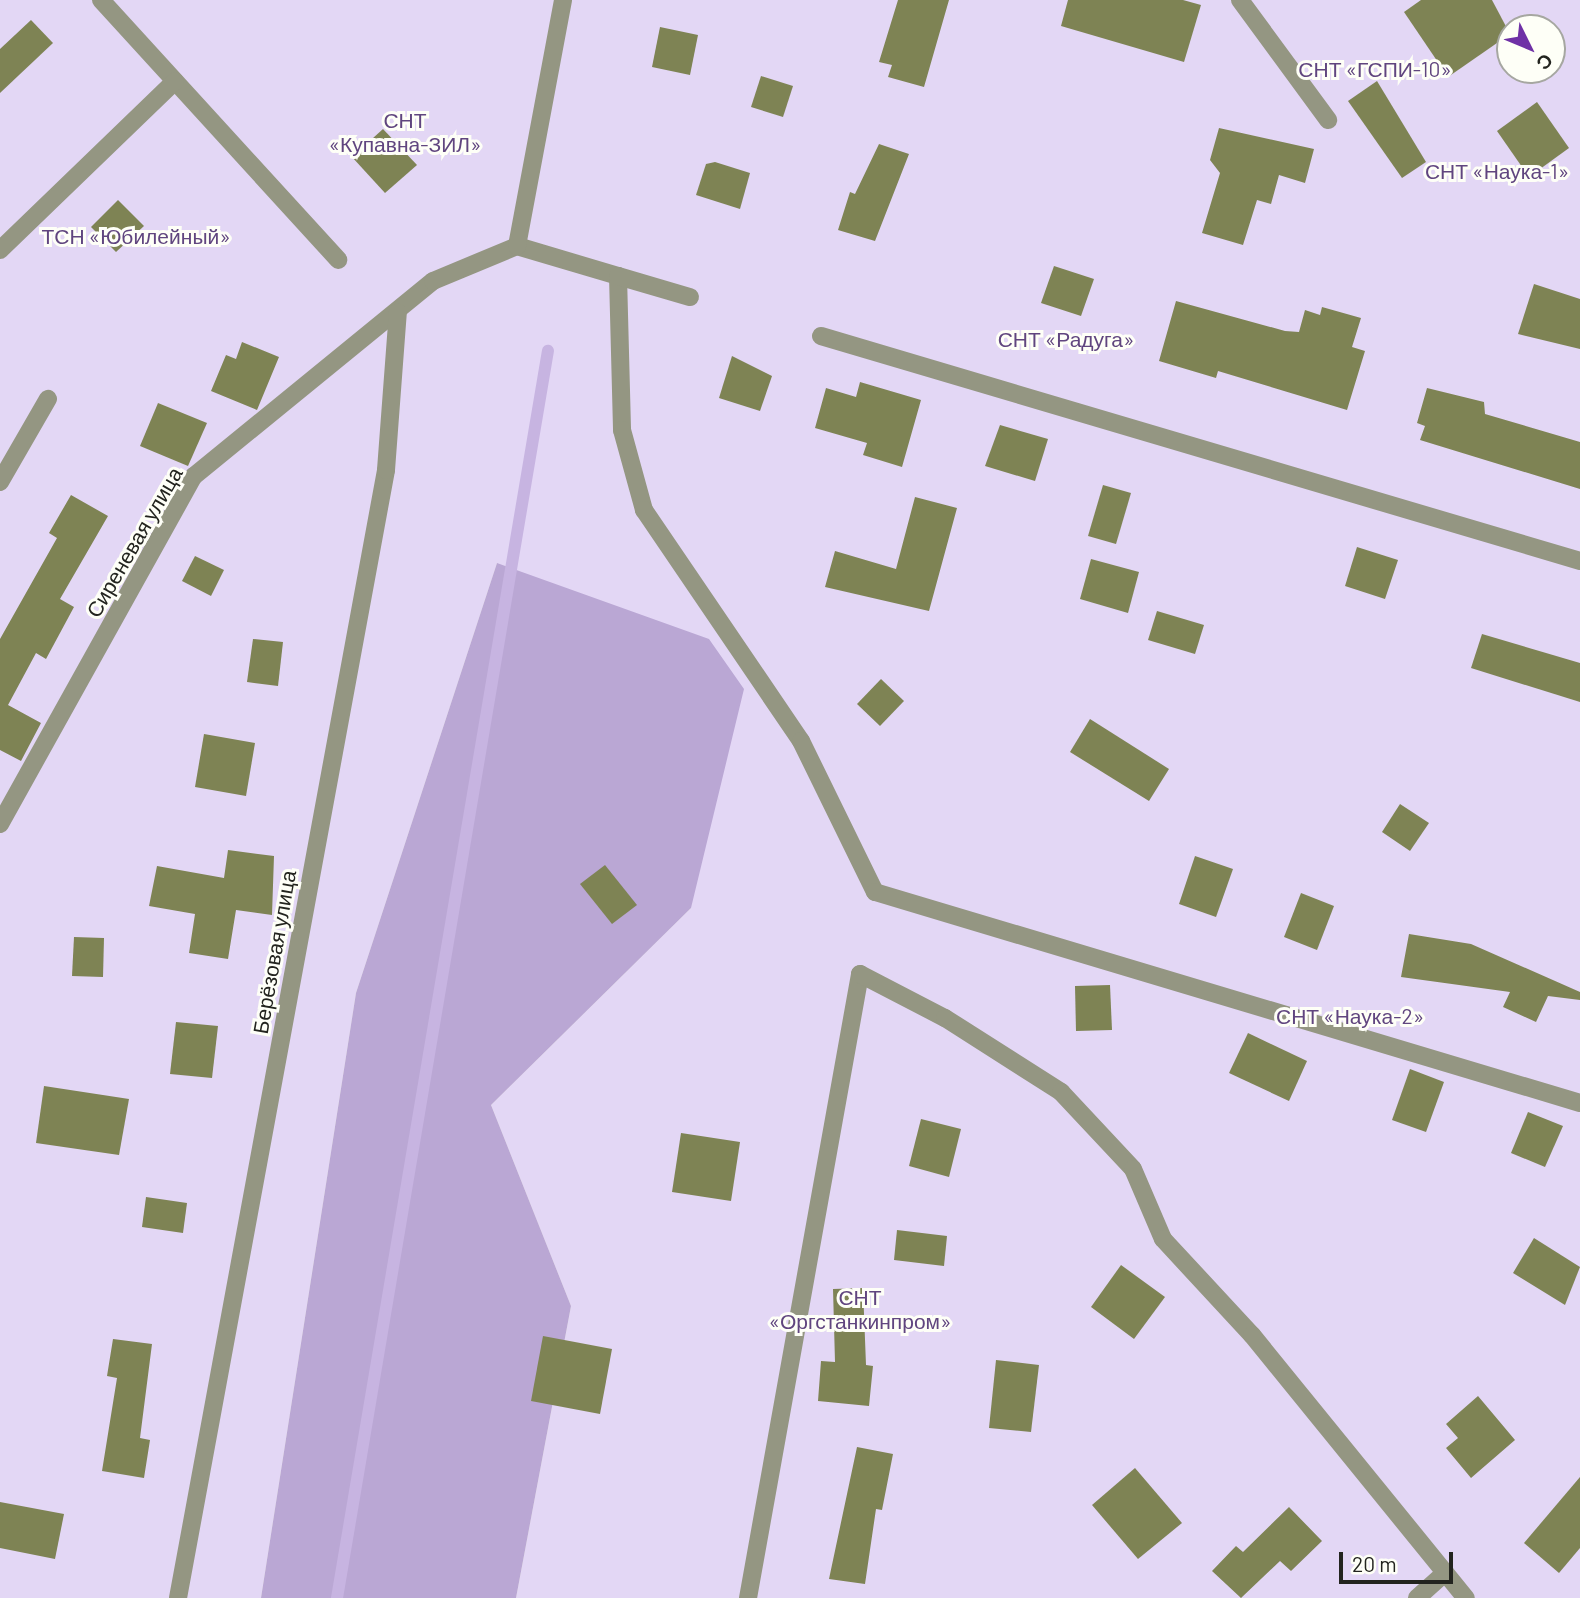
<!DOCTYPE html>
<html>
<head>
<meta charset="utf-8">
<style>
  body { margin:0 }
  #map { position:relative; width:1580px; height:1598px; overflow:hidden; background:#f0f2e5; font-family:Barlow,sans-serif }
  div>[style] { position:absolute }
  .green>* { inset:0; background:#e3d7f5 }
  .forest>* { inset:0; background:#baa7d4 }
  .stream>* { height:12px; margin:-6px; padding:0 6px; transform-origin:6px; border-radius:6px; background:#c7b4e1 }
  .building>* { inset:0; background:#7e8354 }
  .minor>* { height:18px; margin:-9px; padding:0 9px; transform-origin:9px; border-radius:9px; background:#949682 }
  span { translate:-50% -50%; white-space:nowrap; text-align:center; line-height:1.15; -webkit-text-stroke:6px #fefff7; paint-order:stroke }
  .park-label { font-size:21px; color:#60457f }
  .street-label { font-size:21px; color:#23241f }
  .north { position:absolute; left:1496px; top:14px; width:70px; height:70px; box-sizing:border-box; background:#fefff7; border:2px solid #a6a7a1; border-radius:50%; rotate:133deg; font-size:19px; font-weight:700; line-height:28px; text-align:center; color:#23241f }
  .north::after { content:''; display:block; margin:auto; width:24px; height:32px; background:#6f31a6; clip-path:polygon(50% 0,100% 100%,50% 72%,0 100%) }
  .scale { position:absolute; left:1339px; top:1552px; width:114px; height:32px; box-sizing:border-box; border:4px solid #23241f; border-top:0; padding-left:9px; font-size:21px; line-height:24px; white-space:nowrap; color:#23241f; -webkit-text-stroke:5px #fefff7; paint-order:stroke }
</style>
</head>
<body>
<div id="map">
  <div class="green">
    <div style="clip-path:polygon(evenodd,0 0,1580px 0,1580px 1598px,516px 1598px,571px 1306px,491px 1105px,691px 908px,497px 563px,356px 993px,261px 1598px,0 1598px,0 0,1510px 28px,1552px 28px,1552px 70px,1510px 70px,1510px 28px)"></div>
  </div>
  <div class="forest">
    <div style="clip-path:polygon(497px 563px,709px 639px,744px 689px,691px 908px,491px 1105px,571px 1306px,516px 1598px,261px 1598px,356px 993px)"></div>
  </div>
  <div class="stream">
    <div style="left:337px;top:1598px;width:1265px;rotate:-80.4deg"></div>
  </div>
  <div class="building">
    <div style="clip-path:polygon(898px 0,949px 0,924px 87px,888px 77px,892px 65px,879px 62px)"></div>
    <div style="clip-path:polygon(1068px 0,1183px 0,1201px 5px,1184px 62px,1061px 26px)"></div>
    <div style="clip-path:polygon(1421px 0,1492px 0,1510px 34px,1448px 77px,1404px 12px)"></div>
    <div style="clip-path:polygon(31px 20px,53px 43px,0 93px,0 49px)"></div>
    <div style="clip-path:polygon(660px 27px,698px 35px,690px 75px,652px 67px)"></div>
    <div style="clip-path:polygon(761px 76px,793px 86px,783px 117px,751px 107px)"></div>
    <div style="clip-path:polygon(1377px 81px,1426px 162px,1402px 178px,1348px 101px)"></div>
    <div style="clip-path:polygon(1537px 102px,1569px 148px,1529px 177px,1497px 131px)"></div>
    <div style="clip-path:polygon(1219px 128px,1314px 149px,1305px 183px,1279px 175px,1271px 204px,1257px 200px,1243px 245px,1202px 233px,1220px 173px,1210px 160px)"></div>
    <div style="clip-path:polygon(383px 129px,417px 165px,385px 193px,352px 157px)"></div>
    <div style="clip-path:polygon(879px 144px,909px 154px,875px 241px,838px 230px,850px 192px,855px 194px)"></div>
    <div style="clip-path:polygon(715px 162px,750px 173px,740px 209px,696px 195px,706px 164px)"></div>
    <div style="clip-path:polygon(118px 200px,144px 226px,116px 252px,91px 227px)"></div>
    <div style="clip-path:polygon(1054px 266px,1094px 279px,1081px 316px,1041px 303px)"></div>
    <div style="clip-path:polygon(1534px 284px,1580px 299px,1580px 349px,1518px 334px)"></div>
    <div style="clip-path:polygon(1176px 301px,1285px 331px,1299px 332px,1305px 310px,1320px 315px,1322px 307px,1361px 318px,1352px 347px,1365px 351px,1347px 410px,1218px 371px,1216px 378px,1159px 361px)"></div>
    <div style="clip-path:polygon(242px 342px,279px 357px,257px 410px,211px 391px,226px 355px,236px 359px)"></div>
    <div style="clip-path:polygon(732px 356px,772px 376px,760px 411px,719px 398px)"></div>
    <div style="clip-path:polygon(860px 382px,921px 400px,902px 467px,863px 455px,867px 443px,815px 428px,826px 388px,856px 397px)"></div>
    <div style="clip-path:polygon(1427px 388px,1484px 402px,1485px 414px,1580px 442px,1580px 489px,1420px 440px,1425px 426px,1417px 423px)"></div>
    <div style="clip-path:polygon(158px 403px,207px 423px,188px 466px,140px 446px)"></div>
    <div style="clip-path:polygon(1000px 425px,1048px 439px,1035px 481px,985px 466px)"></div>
    <div style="clip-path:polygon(1103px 485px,1131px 493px,1116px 544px,1088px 536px)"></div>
    <div style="clip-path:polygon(71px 495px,108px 516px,60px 599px,74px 607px,46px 659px,36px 653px,8px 705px,41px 723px,21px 761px,0 750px,0 639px,57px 538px,49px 533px)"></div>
    <div style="clip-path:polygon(915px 497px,957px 508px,929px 611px,825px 587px,835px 551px,896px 569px)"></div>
    <div style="clip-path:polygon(1357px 547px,1398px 560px,1385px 599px,1345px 586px)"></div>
    <div style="clip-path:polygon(195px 556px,224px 570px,211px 596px,182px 581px)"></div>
    <div style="clip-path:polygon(1091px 559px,1139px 572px,1128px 613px,1080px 599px)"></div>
    <div style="clip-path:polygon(1157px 611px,1204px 625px,1195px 654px,1148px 640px)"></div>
    <div style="clip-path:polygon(1482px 634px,1580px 663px,1580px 702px,1471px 668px)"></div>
    <div style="clip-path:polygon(253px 639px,283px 642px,278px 686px,247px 682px)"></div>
    <div style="clip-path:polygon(881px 679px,904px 701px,880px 726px,857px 704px)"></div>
    <div style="clip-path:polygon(1090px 719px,1169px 769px,1149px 801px,1070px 752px)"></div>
    <div style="clip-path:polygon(204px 734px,255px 743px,246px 796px,195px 787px)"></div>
    <div style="clip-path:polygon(1400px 804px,1429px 823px,1410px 851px,1382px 832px)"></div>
    <div style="clip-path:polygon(228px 850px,274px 856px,272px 915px,236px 910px,228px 959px,189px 953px,195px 914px,149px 906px,157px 866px,224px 878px)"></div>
    <div style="clip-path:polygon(1195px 856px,1233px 869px,1216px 917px,1179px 904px)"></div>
    <div style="clip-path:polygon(605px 865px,637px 905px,612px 924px,580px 884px)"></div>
    <div style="clip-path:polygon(1301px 893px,1334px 906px,1317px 950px,1284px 937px)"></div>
    <div style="clip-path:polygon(1409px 934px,1471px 944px,1580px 992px,1580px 1000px,1548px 996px,1536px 1022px,1503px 1007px,1510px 992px,1401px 977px)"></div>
    <div style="clip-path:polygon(74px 937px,104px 938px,103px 977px,72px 976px)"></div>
    <div style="clip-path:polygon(1110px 985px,1112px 1030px,1076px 1031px,1075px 986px)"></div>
    <div style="clip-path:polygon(176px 1022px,218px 1026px,212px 1078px,170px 1074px)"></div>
    <div style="clip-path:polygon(1248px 1033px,1307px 1061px,1289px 1101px,1229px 1073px)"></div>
    <div style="clip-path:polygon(1410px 1069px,1444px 1082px,1426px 1132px,1392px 1120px)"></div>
    <div style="clip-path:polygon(44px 1086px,129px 1099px,119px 1155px,36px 1143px)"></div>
    <div style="clip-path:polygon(1528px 1112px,1563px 1126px,1545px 1167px,1511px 1153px)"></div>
    <div style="clip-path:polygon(921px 1119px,961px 1129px,949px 1177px,909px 1166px)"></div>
    <div style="clip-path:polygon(681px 1133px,740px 1142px,731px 1201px,672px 1192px)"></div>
    <div style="clip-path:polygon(146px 1197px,187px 1203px,183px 1233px,142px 1227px)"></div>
    <div style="clip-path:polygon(897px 1230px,947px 1236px,944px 1266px,894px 1260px)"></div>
    <div style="clip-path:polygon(1534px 1238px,1580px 1267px,1565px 1305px,1513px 1273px)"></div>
    <div style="clip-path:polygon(1121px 1265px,1165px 1297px,1134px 1339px,1091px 1307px)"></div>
    <div style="clip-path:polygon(863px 1288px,866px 1365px,873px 1366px,869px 1406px,818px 1401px,821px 1361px,835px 1362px,833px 1289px)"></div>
    <div style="clip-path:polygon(543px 1336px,612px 1349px,600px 1414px,531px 1401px)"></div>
    <div style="clip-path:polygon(113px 1339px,152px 1344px,140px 1438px,150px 1440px,144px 1478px,102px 1471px,117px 1378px,107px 1376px)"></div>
    <div style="clip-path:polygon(996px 1360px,1039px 1365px,1031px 1432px,989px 1428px)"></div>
    <div style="clip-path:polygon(1478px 1396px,1515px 1440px,1471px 1478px,1446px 1448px,1458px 1438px,1446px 1424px)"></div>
    <div style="clip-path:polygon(857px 1447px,893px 1454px,882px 1510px,876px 1509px,865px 1584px,829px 1579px)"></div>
    <div style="clip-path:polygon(1135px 1468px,1182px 1523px,1138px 1559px,1092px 1505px)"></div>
    <div style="clip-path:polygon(1580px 1477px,1580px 1548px,1559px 1573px,1524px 1543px)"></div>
    <div style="clip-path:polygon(0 1502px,64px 1514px,55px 1559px,0 1548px)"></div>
    <div style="clip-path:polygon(1289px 1507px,1322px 1541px,1291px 1571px,1280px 1561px,1241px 1598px,1212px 1571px,1236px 1546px,1243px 1552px)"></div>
  </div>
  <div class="minor">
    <div style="left:101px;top:0;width:352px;rotate:47.6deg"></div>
    <div style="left:1240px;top:0;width:149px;rotate:53.7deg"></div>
    <div style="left:517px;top:246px;width:105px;rotate:16.5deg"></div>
    <div style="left:618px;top:276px;width:154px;rotate:88.5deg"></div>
    <div style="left:622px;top:430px;width:83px;rotate:74.6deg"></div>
    <div style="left:644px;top:510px;width:279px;rotate:55.8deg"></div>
    <div style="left:801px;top:741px;width:168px;rotate:63.9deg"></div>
    <div style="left:875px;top:892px;width:736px;rotate:16.66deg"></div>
    <div style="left:0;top:250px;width:243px;rotate:-44deg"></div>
    <div style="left:618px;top:276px;width:75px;rotate:16.3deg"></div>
    <div style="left:821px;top:336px;width:792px;rotate:16.51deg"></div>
    <div style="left:0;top:482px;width:96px;rotate:-60deg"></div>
    <div style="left:0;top:824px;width:398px;rotate:-60.9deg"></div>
    <div style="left:194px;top:476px;width:308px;rotate:-39.2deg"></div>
    <div style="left:433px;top:281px;width:91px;rotate:-22.6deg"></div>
    <div style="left:517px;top:246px;width:250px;rotate:-79.4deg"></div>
    <div style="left:178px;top:1598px;width:1147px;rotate:-79.55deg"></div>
    <div style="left:386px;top:470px;width:158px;rotate:-85.7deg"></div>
    <div style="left:748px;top:1598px;width:634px;rotate:-79.82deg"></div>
    <div style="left:860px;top:974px;width:96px;rotate:27.4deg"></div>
    <div style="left:945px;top:1018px;width:138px;rotate:32.5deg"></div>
    <div style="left:1061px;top:1092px;width:105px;rotate:46.9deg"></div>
    <div style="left:1133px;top:1169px;width:76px;rotate:66.8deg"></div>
    <div style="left:1163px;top:1239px;width:131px;rotate:47.2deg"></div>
    <div style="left:1252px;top:1335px;width:339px;rotate:50.9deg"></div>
    <div style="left:1417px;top:1598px;width:38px;rotate:-42deg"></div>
  </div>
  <div class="park-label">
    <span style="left:1375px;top:69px">СНТ «ГСПИ-10»</span>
    <span style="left:405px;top:132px">СНТ<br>«Купавна-ЗИЛ»</span>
    <span style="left:1497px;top:171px">СНТ «Наука-1»</span>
    <span style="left:136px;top:236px">ТСН «Юбилейный»</span>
    <span style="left:1066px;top:339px">СНТ «Радуга»</span>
    <span style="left:1350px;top:1016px">СНТ «Наука-2»</span>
    <span style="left:860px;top:1309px">СНТ<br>«Оргстанкинпром»</span>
  </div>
  <div class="street-label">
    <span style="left:134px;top:542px;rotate:-60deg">Сиреневая улица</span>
    <span style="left:274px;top:952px;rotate:-80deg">Берёзовая улица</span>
  </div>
  <div class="north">С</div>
  <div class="scale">20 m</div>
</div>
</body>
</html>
